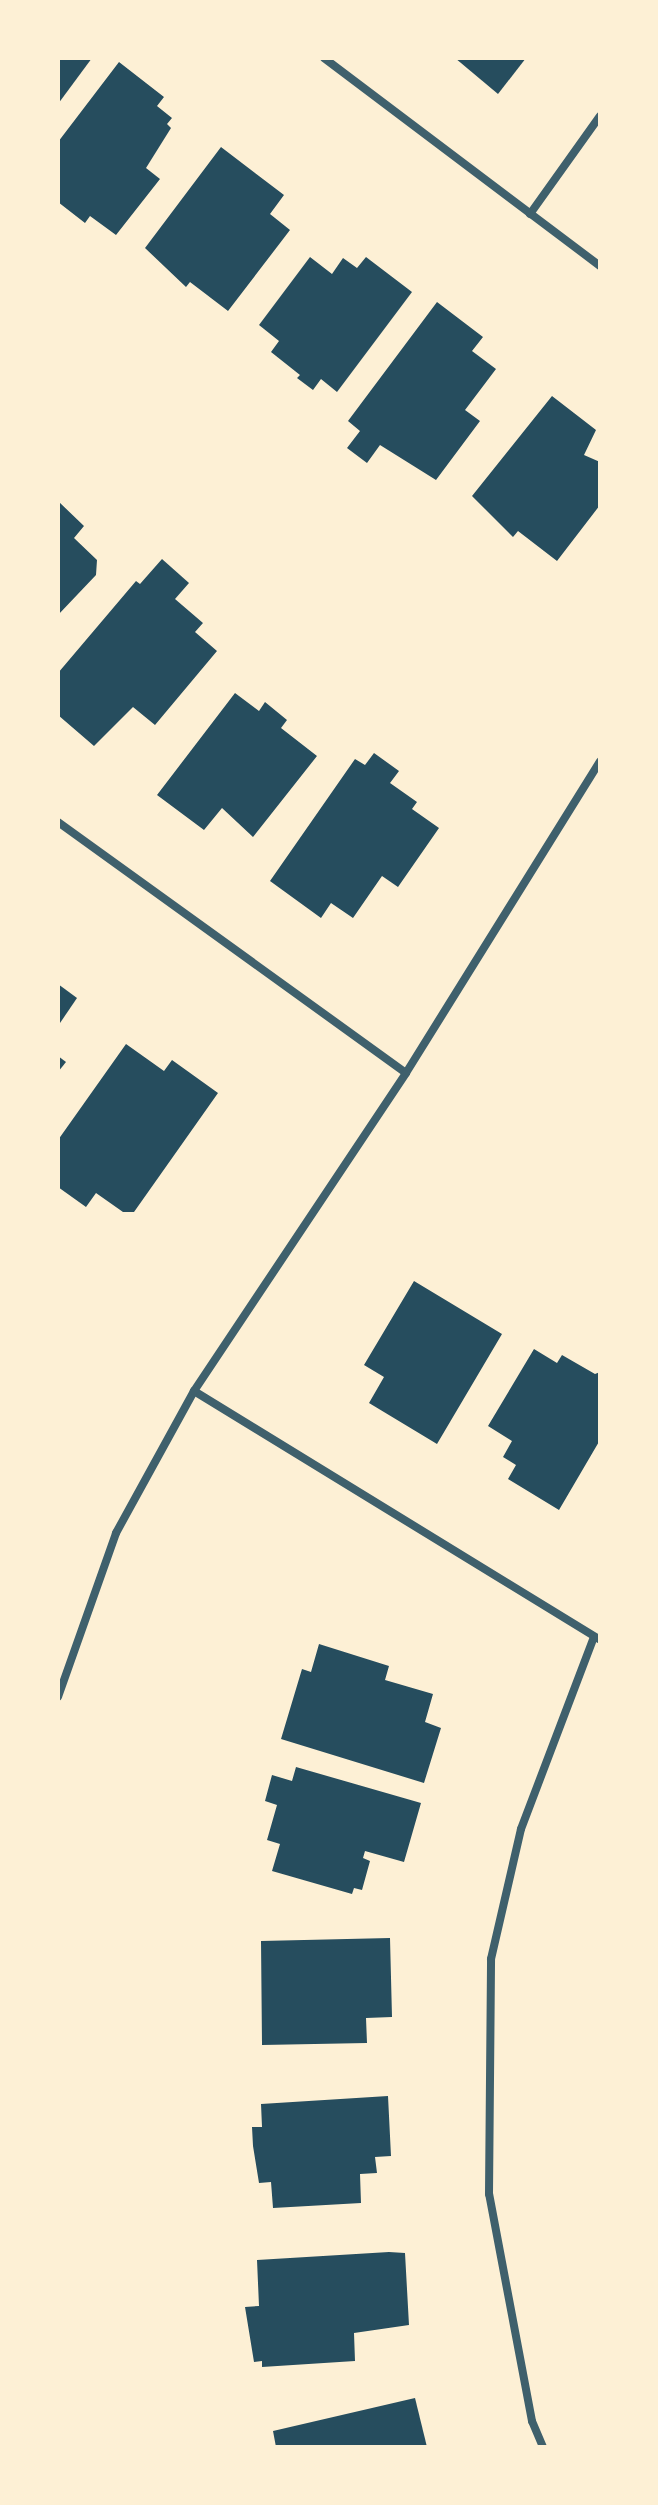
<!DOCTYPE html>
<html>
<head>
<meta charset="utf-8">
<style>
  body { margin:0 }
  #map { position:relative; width:658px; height:2505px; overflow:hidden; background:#fdf0d5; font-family:"Asap Condensed",sans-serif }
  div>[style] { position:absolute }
  .building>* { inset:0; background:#264d5e }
  .minor>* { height:8px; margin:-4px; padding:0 4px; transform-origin:4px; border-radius:4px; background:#3f606c }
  span { translate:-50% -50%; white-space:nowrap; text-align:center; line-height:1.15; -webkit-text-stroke:6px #fdf0d5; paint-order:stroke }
  .frame { position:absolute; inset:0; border:60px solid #fdf0d5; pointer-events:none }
</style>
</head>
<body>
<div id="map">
  <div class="building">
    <div style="clip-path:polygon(58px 58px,92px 58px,58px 104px)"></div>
    <div style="clip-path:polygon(455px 58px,526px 58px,498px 94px)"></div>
    <div style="clip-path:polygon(119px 62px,164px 97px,157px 106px,172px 118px,167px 124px,171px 128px,146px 168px,160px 179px,116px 235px,90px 216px,85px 223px,58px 202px,58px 142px)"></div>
    <div style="clip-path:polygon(221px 147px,284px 195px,270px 214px,290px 230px,228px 311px,190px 282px,186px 287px,145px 248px)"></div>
    <div style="clip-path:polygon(310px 257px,332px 274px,343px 258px,357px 268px,366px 257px,412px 292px,337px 392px,321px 379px,313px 390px,297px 378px,300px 375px,271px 352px,279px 341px,259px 325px)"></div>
    <div style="clip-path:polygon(437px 302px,483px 337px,472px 351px,496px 369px,465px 410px,480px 421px,436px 480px,380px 445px,367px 463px,347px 448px,360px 431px,348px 421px)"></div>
    <div style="clip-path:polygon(552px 396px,596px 430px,584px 455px,600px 462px,600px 505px,557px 561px,518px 531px,513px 537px,472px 496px)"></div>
    <div style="clip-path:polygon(58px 501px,84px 526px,74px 538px,97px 560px,96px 575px,58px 615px)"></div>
    <div style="clip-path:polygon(162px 559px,189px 583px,175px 599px,203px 623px,195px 632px,217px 651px,155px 725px,133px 707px,94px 746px,58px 715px,58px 673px,136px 581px,140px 584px)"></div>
    <div style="clip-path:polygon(235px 693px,259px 711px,265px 702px,287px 720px,281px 728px,317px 756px,253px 837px,222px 808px,204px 830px,157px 795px)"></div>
    <div style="clip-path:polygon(374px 753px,399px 771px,390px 783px,417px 802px,412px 809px,439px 828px,398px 887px,382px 876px,353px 918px,331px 903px,321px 918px,270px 881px,355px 759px,365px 765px)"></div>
    <div style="clip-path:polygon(58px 984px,77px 998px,58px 1026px)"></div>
    <div style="clip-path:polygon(126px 1044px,164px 1071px,172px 1060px,218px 1093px,134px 1212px,123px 1212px,96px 1193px,86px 1207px,58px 1187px,58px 1140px)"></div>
    <div style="clip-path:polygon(58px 1056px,66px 1062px,58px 1072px)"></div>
    <div style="clip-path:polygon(414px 1281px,502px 1334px,437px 1444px,369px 1403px,384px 1377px,364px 1365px)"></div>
    <div style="clip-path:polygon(534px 1349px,557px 1363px,562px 1355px,595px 1374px,600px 1372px,600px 1440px,559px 1510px,508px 1479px,516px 1465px,503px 1457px,512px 1441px,488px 1426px)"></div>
    <div style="clip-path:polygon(319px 1644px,389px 1666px,385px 1680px,433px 1694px,425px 1722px,441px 1728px,424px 1783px,281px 1739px,302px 1669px,311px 1672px)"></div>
    <div style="clip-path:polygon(296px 1767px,421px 1803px,404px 1862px,365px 1851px,363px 1858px,370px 1861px,362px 1890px,354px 1888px,352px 1894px,272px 1871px,280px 1844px,267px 1840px,277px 1805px,265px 1801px,272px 1775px,292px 1781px)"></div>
    <div style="clip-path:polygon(390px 1938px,392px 2017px,366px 2018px,367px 2043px,262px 2045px,261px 1941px)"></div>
    <div style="clip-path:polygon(388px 2096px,391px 2156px,375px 2157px,377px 2173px,360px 2174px,361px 2203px,273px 2208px,271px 2182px,259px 2183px,253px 2146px,252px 2127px,262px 2127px,261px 2104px)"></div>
    <div style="clip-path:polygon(389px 2252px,405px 2253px,409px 2325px,354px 2333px,355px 2361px,262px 2367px,262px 2361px,254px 2362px,245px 2307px,259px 2306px,257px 2260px)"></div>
    <div style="clip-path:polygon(415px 2398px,427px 2447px,276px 2447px,273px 2431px)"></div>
  </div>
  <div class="minor">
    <div style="left:324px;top:58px;width:346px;rotate:37deg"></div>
    <div style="left:530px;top:214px;width:120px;rotate:-54.5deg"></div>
    <div style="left:58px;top:822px;width:429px;rotate:35.8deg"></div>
    <div style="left:194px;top:1391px;width:476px;rotate:31.5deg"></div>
    <div style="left:58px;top:1697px;width:174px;rotate:-70.5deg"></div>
    <div style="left:116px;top:1533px;width:162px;rotate:-61.2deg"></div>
    <div style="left:194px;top:1391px;width:382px;rotate:-56.3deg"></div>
    <div style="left:406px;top:1073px;width:367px;rotate:-58.1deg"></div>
    <div style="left:543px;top:2447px;width:28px;rotate:-113deg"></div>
    <div style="left:532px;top:2421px;width:231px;rotate:-100.7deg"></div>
    <div style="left:489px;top:2194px;width:235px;rotate:-89.5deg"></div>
    <div style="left:491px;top:1959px;width:133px;rotate:-77deg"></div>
    <div style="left:521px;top:1829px;width:205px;rotate:-69.2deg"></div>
  </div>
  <div class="frame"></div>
</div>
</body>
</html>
